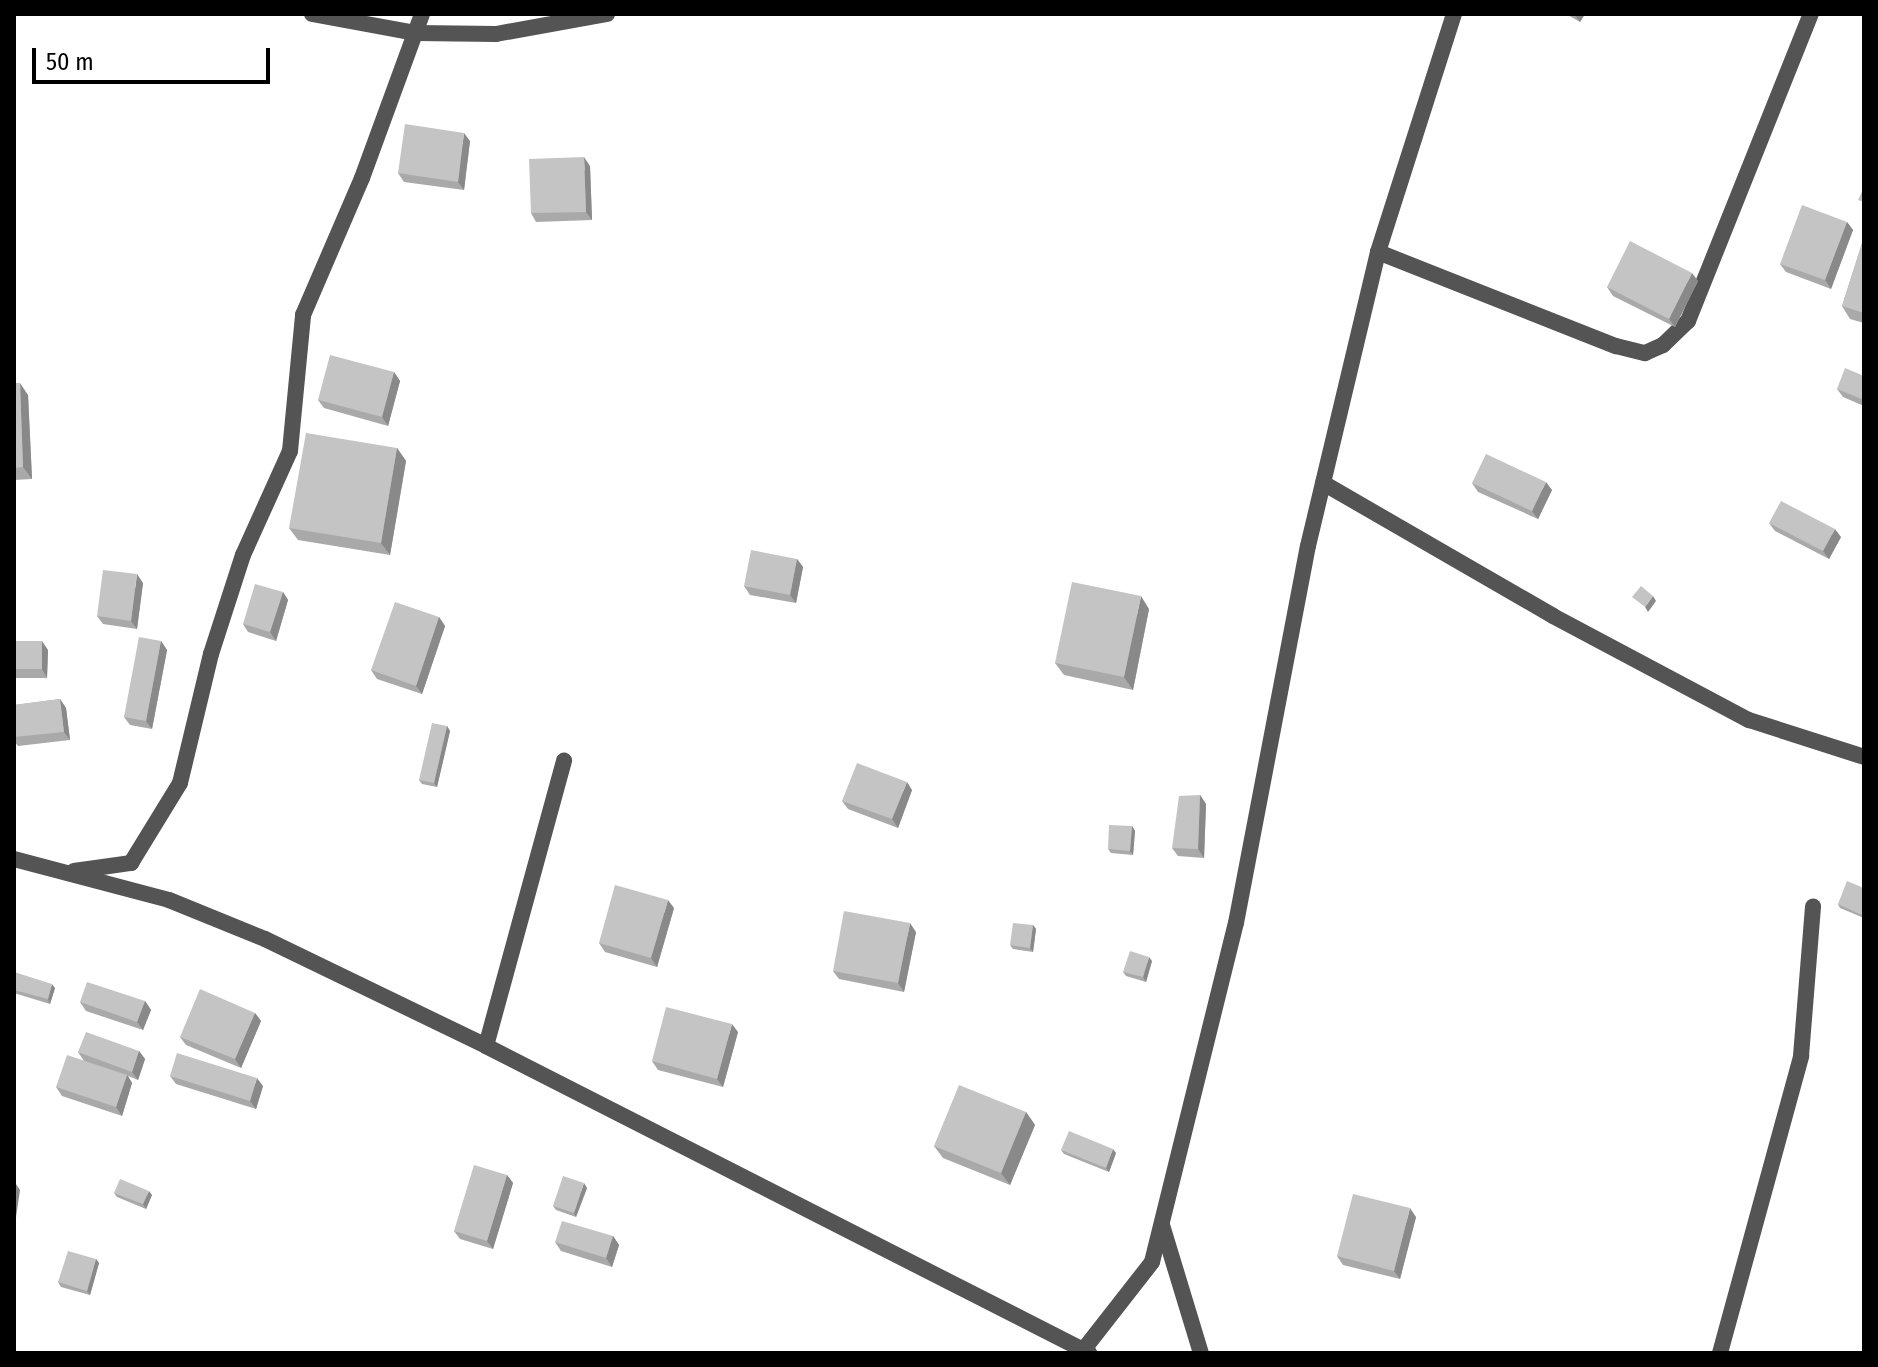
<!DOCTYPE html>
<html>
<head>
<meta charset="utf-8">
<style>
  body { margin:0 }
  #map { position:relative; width:1878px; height:1367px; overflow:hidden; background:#fff; font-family:"Fira Sans Condensed",sans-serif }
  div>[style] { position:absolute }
  .street>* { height:16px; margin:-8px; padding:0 8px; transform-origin:8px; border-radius:8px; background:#545454 }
  .wall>* { inset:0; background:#a9a9a9 }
  .shaded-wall>* { inset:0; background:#898989 }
  .building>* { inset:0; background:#c4c4c4 }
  span { translate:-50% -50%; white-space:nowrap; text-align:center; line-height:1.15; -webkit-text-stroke:6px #fff; paint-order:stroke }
  .frame { position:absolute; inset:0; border:16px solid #000; pointer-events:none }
  .scale { position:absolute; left:32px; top:48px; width:238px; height:36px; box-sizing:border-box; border:4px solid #000; border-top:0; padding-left:10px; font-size:24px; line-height:28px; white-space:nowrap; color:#000; -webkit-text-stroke:6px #fff; paint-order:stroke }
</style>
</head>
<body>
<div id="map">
  <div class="street">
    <div style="left:312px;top:14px;width:106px;rotate:10.4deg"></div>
    <div style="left:416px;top:33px;width:80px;rotate:0.7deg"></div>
    <div style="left:496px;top:34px;width:113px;rotate:-10.2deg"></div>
    <div style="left:1378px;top:252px;width:256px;rotate:21.6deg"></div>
    <div style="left:1616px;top:346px;width:30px;rotate:14deg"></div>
    <div style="left:1645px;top:353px;width:20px;rotate:-24deg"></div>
    <div style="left:1663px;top:345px;width:35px;rotate:-44deg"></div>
    <div style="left:1688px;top:321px;width:331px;rotate:-68.2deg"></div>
    <div style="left:1323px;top:483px;width:266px;rotate:30deg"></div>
    <div style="left:1553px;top:616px;width:222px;rotate:28deg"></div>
    <div style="left:1749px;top:720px;width:121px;rotate:17.8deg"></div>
    <div style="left:14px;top:859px;width:160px;rotate:14.8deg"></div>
    <div style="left:169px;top:900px;width:104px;rotate:22.1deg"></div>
    <div style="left:265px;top:939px;width:246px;rotate:25.8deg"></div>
    <div style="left:486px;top:1046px;width:677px;rotate:26.98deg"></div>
    <div style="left:74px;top:871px;width:58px;rotate:-8deg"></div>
    <div style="left:131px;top:863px;width:94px;rotate:-58.5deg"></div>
    <div style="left:180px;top:783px;width:133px;rotate:-76.5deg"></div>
    <div style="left:211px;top:654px;width:104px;rotate:-72.1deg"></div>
    <div style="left:243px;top:555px;width:114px;rotate:-65.7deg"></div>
    <div style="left:290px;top:451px;width:137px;rotate:-84.5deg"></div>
    <div style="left:303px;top:315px;width:149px;rotate:-66.7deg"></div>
    <div style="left:362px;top:178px;width:175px;rotate:-69.9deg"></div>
    <div style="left:486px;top:1046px;width:296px;rotate:-74.7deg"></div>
    <div style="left:1162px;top:1225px;width:134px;rotate:73.1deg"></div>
    <div style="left:1081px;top:1353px;width:115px;rotate:-52deg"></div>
    <div style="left:1152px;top:1262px;width:349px;rotate:-76.1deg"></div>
    <div style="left:1236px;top:923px;width:384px;rotate:-79.2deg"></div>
    <div style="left:1308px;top:546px;width:302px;rotate:-76.6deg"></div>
    <div style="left:1378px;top:252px;width:250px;rotate:-72.3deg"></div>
    <div style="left:1720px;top:1353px;width:308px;rotate:-74.7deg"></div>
    <div style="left:1801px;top:1056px;width:150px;rotate:-85.4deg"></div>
  </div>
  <div class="wall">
    <div style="clip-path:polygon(1566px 14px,1585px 14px,1580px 22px)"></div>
    <div style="clip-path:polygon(470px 141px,464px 190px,404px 182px,398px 173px)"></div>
    <div style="clip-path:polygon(590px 166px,592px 220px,536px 222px,531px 213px)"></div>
    <div style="clip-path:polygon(1847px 222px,1853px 230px,1831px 289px,1786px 272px,1780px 264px)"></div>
    <div style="clip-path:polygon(1864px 237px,1864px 323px,1850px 319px,1842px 306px)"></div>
    <div style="clip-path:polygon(1698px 281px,1675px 327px,1613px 296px,1607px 287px)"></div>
    <div style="clip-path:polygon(394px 372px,400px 381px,388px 426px,324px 408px,318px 400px)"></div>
    <div style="clip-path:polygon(1864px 376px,1864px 406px,1843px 397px,1837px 389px)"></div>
    <div style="clip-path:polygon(14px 383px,28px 395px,32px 479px,14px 480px)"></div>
    <div style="clip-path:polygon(397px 448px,406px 461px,390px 555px,298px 540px,289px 528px)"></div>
    <div style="clip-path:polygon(1472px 483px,1552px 490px,1538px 519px,1478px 492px)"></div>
    <div style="clip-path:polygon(1769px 523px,1841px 537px,1829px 559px,1775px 531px)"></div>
    <div style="clip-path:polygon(797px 559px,803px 567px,796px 603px,750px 595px,744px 586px)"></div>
    <div style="clip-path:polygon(143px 583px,137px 629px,103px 624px,97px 616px)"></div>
    <div style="clip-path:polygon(283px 592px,288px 600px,276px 641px,248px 632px,243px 624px)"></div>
    <div style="clip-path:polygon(1149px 609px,1133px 690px,1064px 675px,1055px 663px)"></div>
    <div style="clip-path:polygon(439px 617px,445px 626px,422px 694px,377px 679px,371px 670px)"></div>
    <div style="clip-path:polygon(14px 641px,48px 650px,47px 678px,14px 678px)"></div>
    <div style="clip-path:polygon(161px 641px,167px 650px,152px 729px,130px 725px,124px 717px)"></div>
    <div style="clip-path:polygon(60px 699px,66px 708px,70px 740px,18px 746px,14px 741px,14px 705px)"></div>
    <div style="clip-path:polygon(447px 726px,450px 731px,437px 787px,422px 784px,419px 780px)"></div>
    <div style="clip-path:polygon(912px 790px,898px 828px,848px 809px,842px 801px)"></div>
    <div style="clip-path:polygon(1200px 795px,1206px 804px,1204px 858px,1178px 856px,1172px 848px)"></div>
    <div style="clip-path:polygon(1132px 826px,1135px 831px,1133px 855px,1111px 853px,1108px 849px)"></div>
    <div style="clip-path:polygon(1864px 888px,1864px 918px,1840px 908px,1838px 904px)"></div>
    <div style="clip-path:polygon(674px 908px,657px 967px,605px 952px,599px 943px)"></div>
    <div style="clip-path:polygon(1033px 925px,1036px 929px,1033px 952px,1013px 949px,1010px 945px)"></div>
    <div style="clip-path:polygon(916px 932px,904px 992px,839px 979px,833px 971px)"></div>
    <div style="clip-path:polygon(1152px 961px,1146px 982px,1126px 976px,1123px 972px)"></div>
    <div style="clip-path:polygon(14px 972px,55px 988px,50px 1004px,14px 993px)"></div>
    <div style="clip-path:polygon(145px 1001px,151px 1010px,143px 1030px,86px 1011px,80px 1002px)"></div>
    <div style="clip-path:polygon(255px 1013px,261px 1021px,241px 1068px,186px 1045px,180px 1037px)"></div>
    <div style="clip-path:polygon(738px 1032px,723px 1087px,658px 1070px,652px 1061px)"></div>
    <div style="clip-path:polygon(139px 1051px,145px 1059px,138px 1080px,128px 1076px,132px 1083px,122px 1116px,62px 1096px,56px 1087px,84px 1061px,78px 1052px)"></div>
    <div style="clip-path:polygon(170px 1076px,263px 1086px,256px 1109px,176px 1084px)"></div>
    <div style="clip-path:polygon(1026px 1112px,1035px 1125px,1010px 1185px,943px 1158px,934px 1146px)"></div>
    <div style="clip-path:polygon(1061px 1150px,1116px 1153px,1109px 1172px,1064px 1154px)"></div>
    <div style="clip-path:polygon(507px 1175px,513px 1183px,493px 1249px,460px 1239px,454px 1231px)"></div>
    <div style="clip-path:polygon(587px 1188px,576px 1217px,556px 1210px,553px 1206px)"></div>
    <div style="clip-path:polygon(114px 1193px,152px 1195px,146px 1209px,117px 1197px)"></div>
    <div style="clip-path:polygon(1416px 1217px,1400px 1279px,1343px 1265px,1337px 1256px)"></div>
    <div style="clip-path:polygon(613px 1236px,619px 1245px,612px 1267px,561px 1251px,555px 1242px)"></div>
    <div style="clip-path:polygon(96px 1259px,99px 1263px,90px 1295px,61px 1287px,58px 1282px)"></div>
  </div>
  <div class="shaded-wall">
    <div style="clip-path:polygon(1574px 14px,1585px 14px,1580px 22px)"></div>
    <div style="clip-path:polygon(464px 133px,470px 141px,464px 190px,458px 182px)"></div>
    <div style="clip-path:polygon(584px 157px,590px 166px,592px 220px,586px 212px)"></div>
    <div style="clip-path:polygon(1847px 222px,1853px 230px,1831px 289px,1825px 280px)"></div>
    <div style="clip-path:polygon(1692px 273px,1698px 281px,1675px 327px,1669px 319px)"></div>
    <div style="clip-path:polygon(394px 372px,400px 381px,388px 426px,382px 417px)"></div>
    <div style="clip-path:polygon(20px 383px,28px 395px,32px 479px,23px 467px)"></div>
    <div style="clip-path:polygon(397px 448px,406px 461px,390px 555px,381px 543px)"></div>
    <div style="clip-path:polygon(1546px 482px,1552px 490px,1538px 519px,1532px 511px)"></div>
    <div style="clip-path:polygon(1835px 529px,1841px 537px,1829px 559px,1823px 551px)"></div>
    <div style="clip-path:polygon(797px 559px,803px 567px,796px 603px,790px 595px)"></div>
    <div style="clip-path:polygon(137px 574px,143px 583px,137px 629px,131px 621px)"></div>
    <div style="clip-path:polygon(283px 592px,288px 600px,276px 641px,270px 632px)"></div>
    <div style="clip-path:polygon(1141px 596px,1149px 609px,1133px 690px,1124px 677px)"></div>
    <div style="clip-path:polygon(1653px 596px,1656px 601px,1648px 612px,1645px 607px)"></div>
    <div style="clip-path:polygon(439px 617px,445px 626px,422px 694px,416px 686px)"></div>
    <div style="clip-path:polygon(42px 641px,48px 650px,47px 678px,42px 669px)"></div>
    <div style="clip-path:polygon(161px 641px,167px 650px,152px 729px,146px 721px)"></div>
    <div style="clip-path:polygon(60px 699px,66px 708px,70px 740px,64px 732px)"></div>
    <div style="clip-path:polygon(447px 726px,450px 731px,437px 787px,434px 783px)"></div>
    <div style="clip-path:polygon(907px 782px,912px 790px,898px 828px,892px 819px)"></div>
    <div style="clip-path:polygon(1200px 795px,1206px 804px,1204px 858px,1198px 849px)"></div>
    <div style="clip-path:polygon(1132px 826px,1135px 831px,1133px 855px,1130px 851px)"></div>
    <div style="clip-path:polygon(668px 900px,674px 908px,657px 967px,651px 958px)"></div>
    <div style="clip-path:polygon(910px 923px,916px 932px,904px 992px,898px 983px)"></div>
    <div style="clip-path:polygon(1033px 925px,1036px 929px,1033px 952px,1030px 948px)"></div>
    <div style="clip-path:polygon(1149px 957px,1152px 961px,1146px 982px,1143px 977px)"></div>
    <div style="clip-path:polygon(52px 984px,55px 988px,50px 1004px,48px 999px)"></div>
    <div style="clip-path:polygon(145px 1001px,151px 1010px,143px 1030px,137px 1022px)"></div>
    <div style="clip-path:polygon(255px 1013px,261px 1021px,241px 1068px,235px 1059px)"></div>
    <div style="clip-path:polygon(732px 1024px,738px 1032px,723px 1087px,717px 1079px)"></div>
    <div style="clip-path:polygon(139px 1051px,145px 1059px,138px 1080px,132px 1072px)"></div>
    <div style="clip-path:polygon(127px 1075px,132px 1083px,122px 1116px,116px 1107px)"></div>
    <div style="clip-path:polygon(257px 1078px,263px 1086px,256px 1109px,250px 1101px)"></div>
    <div style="clip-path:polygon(1026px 1112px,1035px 1125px,1010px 1185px,1001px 1173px)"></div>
    <div style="clip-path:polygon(1113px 1149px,1116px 1153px,1109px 1172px,1106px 1168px)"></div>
    <div style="clip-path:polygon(507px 1175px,513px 1183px,493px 1249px,487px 1241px)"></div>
    <div style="clip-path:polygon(14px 1181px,20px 1190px,14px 1231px)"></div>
    <div style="clip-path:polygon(584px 1183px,587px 1188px,576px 1217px,574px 1213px)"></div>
    <div style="clip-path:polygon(149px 1191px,152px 1195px,146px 1209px,143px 1204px)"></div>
    <div style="clip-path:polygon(1410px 1208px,1416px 1217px,1400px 1279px,1394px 1271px)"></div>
    <div style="clip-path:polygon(613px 1236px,619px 1245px,612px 1267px,606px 1258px)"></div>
    <div style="clip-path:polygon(96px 1259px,99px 1263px,90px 1295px,87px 1291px)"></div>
  </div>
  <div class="building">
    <div style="clip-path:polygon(405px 124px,464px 133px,458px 182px,398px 173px)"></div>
    <div style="clip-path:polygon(584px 157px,586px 212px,531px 213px,529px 159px)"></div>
    <div style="clip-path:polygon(1864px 187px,1864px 202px,1858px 200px)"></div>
    <div style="clip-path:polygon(1802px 205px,1847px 222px,1825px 280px,1780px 264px)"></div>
    <div style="clip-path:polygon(1864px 237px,1864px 313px,1842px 306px)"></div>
    <div style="clip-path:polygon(1630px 241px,1692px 273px,1669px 319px,1607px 287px)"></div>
    <div style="clip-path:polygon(330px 355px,394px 372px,382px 417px,318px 400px)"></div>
    <div style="clip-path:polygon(1845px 368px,1864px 376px,1864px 400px,1837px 389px)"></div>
    <div style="clip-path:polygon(14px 383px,20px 383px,23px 467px,14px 468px)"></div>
    <div style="clip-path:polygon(306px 433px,397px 448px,381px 543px,289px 528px)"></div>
    <div style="clip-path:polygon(1486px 454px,1546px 482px,1532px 511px,1472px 483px)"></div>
    <div style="clip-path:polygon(1781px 501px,1835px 529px,1823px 551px,1769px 523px)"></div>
    <div style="clip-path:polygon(751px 550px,797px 559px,790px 595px,744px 586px)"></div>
    <div style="clip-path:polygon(103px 570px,137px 574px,131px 621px,97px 616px)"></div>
    <div style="clip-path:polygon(1072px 582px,1141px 596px,1124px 677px,1055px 663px)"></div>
    <div style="clip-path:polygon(255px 584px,283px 592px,270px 632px,243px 624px)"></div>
    <div style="clip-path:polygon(1641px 586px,1653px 596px,1645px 607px,1632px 597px)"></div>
    <div style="clip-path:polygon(395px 602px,439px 617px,416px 686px,371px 670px)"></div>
    <div style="clip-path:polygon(139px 637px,161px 641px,146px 721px,124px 717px)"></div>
    <div style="clip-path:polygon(14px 641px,42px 641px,42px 669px,14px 669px)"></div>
    <div style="clip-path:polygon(60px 699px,64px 732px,14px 737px,14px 705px)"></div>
    <div style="clip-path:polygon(432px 723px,447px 726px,434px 783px,419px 780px)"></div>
    <div style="clip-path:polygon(857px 763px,907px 782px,892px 819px,842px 801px)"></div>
    <div style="clip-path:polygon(1200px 795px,1198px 849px,1172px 848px,1179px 796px)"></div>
    <div style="clip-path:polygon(1109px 825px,1132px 826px,1130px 851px,1108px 849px)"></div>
    <div style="clip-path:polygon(1847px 881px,1864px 888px,1864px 916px,1838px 904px)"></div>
    <div style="clip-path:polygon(615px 885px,668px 900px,651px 958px,599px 943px)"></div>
    <div style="clip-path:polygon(844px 911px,910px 923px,898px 983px,833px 971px)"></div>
    <div style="clip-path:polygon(1013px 923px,1033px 925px,1030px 948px,1010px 945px)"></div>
    <div style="clip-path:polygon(1130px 951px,1149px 957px,1143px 977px,1123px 972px)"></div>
    <div style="clip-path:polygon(14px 972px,52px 984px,48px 999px,14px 990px)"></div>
    <div style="clip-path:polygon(87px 982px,145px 1001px,137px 1022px,80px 1002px)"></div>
    <div style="clip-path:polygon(200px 989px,255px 1013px,235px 1059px,180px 1037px)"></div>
    <div style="clip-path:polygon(666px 1007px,732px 1024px,717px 1079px,652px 1061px)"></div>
    <div style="clip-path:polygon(86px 1032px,139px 1051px,132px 1072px,78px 1052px)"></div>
    <div style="clip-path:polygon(177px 1053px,257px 1078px,250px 1101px,170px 1076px)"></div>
    <div style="clip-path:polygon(67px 1055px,127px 1075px,116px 1107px,56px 1087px)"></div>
    <div style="clip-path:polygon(959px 1085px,1026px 1112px,1001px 1173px,934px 1146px)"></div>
    <div style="clip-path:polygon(1069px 1131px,1113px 1149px,1106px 1168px,1061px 1150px)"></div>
    <div style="clip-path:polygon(474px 1165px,507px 1175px,487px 1241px,454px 1231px)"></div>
    <div style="clip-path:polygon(563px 1176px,584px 1183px,574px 1213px,553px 1206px)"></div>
    <div style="clip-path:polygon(120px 1179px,149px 1191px,143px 1204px,114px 1193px)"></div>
    <div style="clip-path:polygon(1353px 1194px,1410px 1208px,1394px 1271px,1337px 1256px)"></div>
    <div style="clip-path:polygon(562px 1221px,613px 1236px,606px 1258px,555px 1242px)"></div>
    <div style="clip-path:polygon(68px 1251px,96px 1259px,87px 1291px,58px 1282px)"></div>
  </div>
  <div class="frame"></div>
  <div class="scale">50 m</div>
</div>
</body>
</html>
